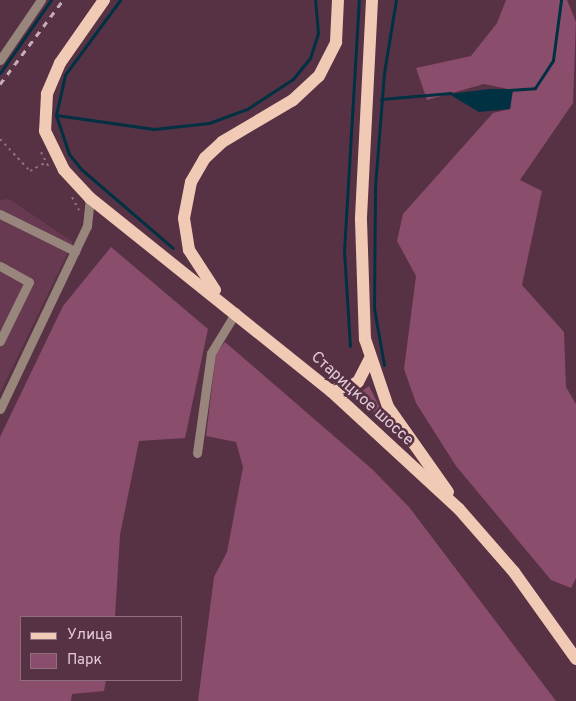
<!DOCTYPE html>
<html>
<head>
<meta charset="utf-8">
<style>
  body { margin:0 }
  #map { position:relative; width:576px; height:701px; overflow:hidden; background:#573144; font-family:Overpass,sans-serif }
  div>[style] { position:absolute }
  .built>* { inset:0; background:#673a51 }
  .green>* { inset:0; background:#8a4d6c }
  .water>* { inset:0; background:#003143 }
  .stream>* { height:3px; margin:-1.5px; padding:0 1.5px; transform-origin:1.5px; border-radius:1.5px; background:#003143 }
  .path>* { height:2px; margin-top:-1px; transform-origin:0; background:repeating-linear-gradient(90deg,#907080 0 2.5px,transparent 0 6.5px) }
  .minor>* { height:9px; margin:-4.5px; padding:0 4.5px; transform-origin:4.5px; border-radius:4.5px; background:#98857b }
  .major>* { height:12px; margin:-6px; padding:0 6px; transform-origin:6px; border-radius:6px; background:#f1cab6 }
  .rail>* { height:3px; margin-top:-1.5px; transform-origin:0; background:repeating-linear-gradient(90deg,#c7acb9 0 6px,transparent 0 12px) }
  span { translate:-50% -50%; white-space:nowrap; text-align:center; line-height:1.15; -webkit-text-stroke:5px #573144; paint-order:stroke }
  .street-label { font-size:16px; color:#e3cbd6 }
  .legend { position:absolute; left:20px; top:616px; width:162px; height:65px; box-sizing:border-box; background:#573144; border:1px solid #8f6f7e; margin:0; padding:6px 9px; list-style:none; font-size:15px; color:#e3cbd6 }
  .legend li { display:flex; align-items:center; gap:10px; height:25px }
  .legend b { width:25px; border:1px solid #8f6f7e }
</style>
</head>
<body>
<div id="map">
  <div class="built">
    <div style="clip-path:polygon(9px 199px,73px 242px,0 393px,0 200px)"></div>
  </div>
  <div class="green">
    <div style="clip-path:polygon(506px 0,567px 0,576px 22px,573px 103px,520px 180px,542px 191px,522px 285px,564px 332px,566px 387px,576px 404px,576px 578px,571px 588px,551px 580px,456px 466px,416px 403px,404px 369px,416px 276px,397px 241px,403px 214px,493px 113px,510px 109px,513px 90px,484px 84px,427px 100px,416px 68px,471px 56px,497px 23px)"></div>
    <div style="clip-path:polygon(111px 247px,208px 329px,185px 438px,139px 441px,120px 535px,115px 617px,21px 617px,21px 680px,106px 680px,104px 691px,72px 694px,71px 701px,0 701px,0 437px,63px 306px)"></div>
    <div style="clip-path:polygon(225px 342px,372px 469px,409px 507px,556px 701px,198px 701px,214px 577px,227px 552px,243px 467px,236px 442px,206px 436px,216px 353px)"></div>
    <div style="clip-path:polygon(369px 386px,387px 422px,387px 424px,355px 396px)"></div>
  </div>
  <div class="water">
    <div style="clip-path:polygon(490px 89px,513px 89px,510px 109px,479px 112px,449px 94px)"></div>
  </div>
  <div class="stream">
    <div style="left:120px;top:0;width:93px;rotate:126.3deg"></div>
    <div style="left:65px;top:75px;width:41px;rotate:102.7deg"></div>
    <div style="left:56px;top:115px;width:41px;rotate:71.6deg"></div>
    <div style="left:69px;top:154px;width:19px;rotate:51deg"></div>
    <div style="left:81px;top:169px;width:121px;rotate:40.7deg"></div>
    <div style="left:0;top:73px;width:89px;rotate:-55.1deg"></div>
    <div style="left:509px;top:90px;width:26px;rotate:-4deg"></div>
    <div style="left:535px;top:88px;width:33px;rotate:-57deg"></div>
    <div style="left:553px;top:60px;width:61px;rotate:-82.4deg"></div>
    <div style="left:381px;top:99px;width:70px;rotate:-4.9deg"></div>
    <div style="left:56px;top:115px;width:99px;rotate:8.1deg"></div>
    <div style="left:154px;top:129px;width:55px;rotate:-6.2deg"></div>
    <div style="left:209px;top:123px;width:40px;rotate:-20.2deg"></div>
    <div style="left:247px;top:109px;width:55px;rotate:-33.1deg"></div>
    <div style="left:293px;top:79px;width:27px;rotate:-51deg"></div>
    <div style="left:310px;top:58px;width:26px;rotate:-72deg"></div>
    <div style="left:318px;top:33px;width:33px;rotate:-95deg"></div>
    <div style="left:350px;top:346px;width:95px;rotate:-93.6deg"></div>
    <div style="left:344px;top:251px;width:251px;rotate:-86.6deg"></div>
    <div style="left:384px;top:365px;width:58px;rotate:-100deg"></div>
    <div style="left:374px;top:308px;width:121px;rotate:-89.5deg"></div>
    <div style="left:375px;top:187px;width:114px;rotate:-85.5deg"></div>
    <div style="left:384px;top:73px;width:74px;rotate:-80.7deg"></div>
  </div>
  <div class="path">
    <div style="left:0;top:139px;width:44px;rotate:46.8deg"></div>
    <div style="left:30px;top:171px;width:18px;rotate:-29deg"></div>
    <div style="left:41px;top:152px;width:18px;rotate:63deg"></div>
    <div style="left:72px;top:197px;width:15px;rotate:62deg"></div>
  </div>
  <div class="minor">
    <div style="left:0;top:60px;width:73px;rotate:-55.7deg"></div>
    <div style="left:0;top:214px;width:84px;rotate:26.3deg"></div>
    <div style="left:0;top:266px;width:33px;rotate:29deg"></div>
    <div style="left:29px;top:282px;width:66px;rotate:116.2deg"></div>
    <div style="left:0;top:409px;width:203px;rotate:-64.6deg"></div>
    <div style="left:87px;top:226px;width:28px;rotate:-84deg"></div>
    <div style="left:197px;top:453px;width:101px;rotate:-82deg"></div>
    <div style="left:211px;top:353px;width:48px;rotate:-58.6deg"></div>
  </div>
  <div class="major">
    <div style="left:104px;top:0;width:77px;rotate:124.9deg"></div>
    <div style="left:60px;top:63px;width:34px;rotate:113deg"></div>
    <div style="left:47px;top:94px;width:37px;rotate:93deg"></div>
    <div style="left:45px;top:131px;width:43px;rotate:64deg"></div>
    <div style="left:64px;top:170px;width:38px;rotate:47deg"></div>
    <div style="left:90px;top:198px;width:309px;rotate:38.7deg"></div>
    <div style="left:331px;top:391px;width:174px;rotate:42.7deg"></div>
    <div style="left:459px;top:509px;width:84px;rotate:48.9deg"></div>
    <div style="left:514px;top:572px;width:107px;rotate:54.5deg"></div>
    <div style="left:372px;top:0;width:220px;rotate:92.9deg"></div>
    <div style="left:361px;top:220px;width:119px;rotate:88.1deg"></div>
    <div style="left:365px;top:339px;width:72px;rotate:71.3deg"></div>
    <div style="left:388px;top:407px;width:104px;rotate:54.8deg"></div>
    <div style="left:215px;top:290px;width:48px;rotate:-123deg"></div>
    <div style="left:189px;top:250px;width:32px;rotate:-99deg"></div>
    <div style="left:184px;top:218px;width:37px;rotate:-79deg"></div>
    <div style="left:191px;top:182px;width:28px;rotate:-60deg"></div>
    <div style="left:205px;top:158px;width:23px;rotate:-43deg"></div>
    <div style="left:222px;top:142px;width:82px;rotate:-30.6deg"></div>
    <div style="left:293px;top:100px;width:35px;rotate:-43deg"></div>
    <div style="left:319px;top:76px;width:38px;rotate:-63deg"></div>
    <div style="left:336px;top:42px;width:42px;rotate:-87.3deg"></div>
    <div style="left:331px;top:391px;width:28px;rotate:-18deg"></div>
    <div style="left:358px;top:382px;width:25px;rotate:-63deg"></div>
  </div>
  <div class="rail">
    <div style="left:0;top:84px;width:105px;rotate:-53.1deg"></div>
  </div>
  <div class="street-label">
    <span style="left:362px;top:399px;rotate:42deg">Старицкое шоссе</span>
  </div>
  <ul class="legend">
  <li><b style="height:6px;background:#f1cab6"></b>Улица</li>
  <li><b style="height:14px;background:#8a4d6c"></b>Парк</li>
  </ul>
</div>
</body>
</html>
